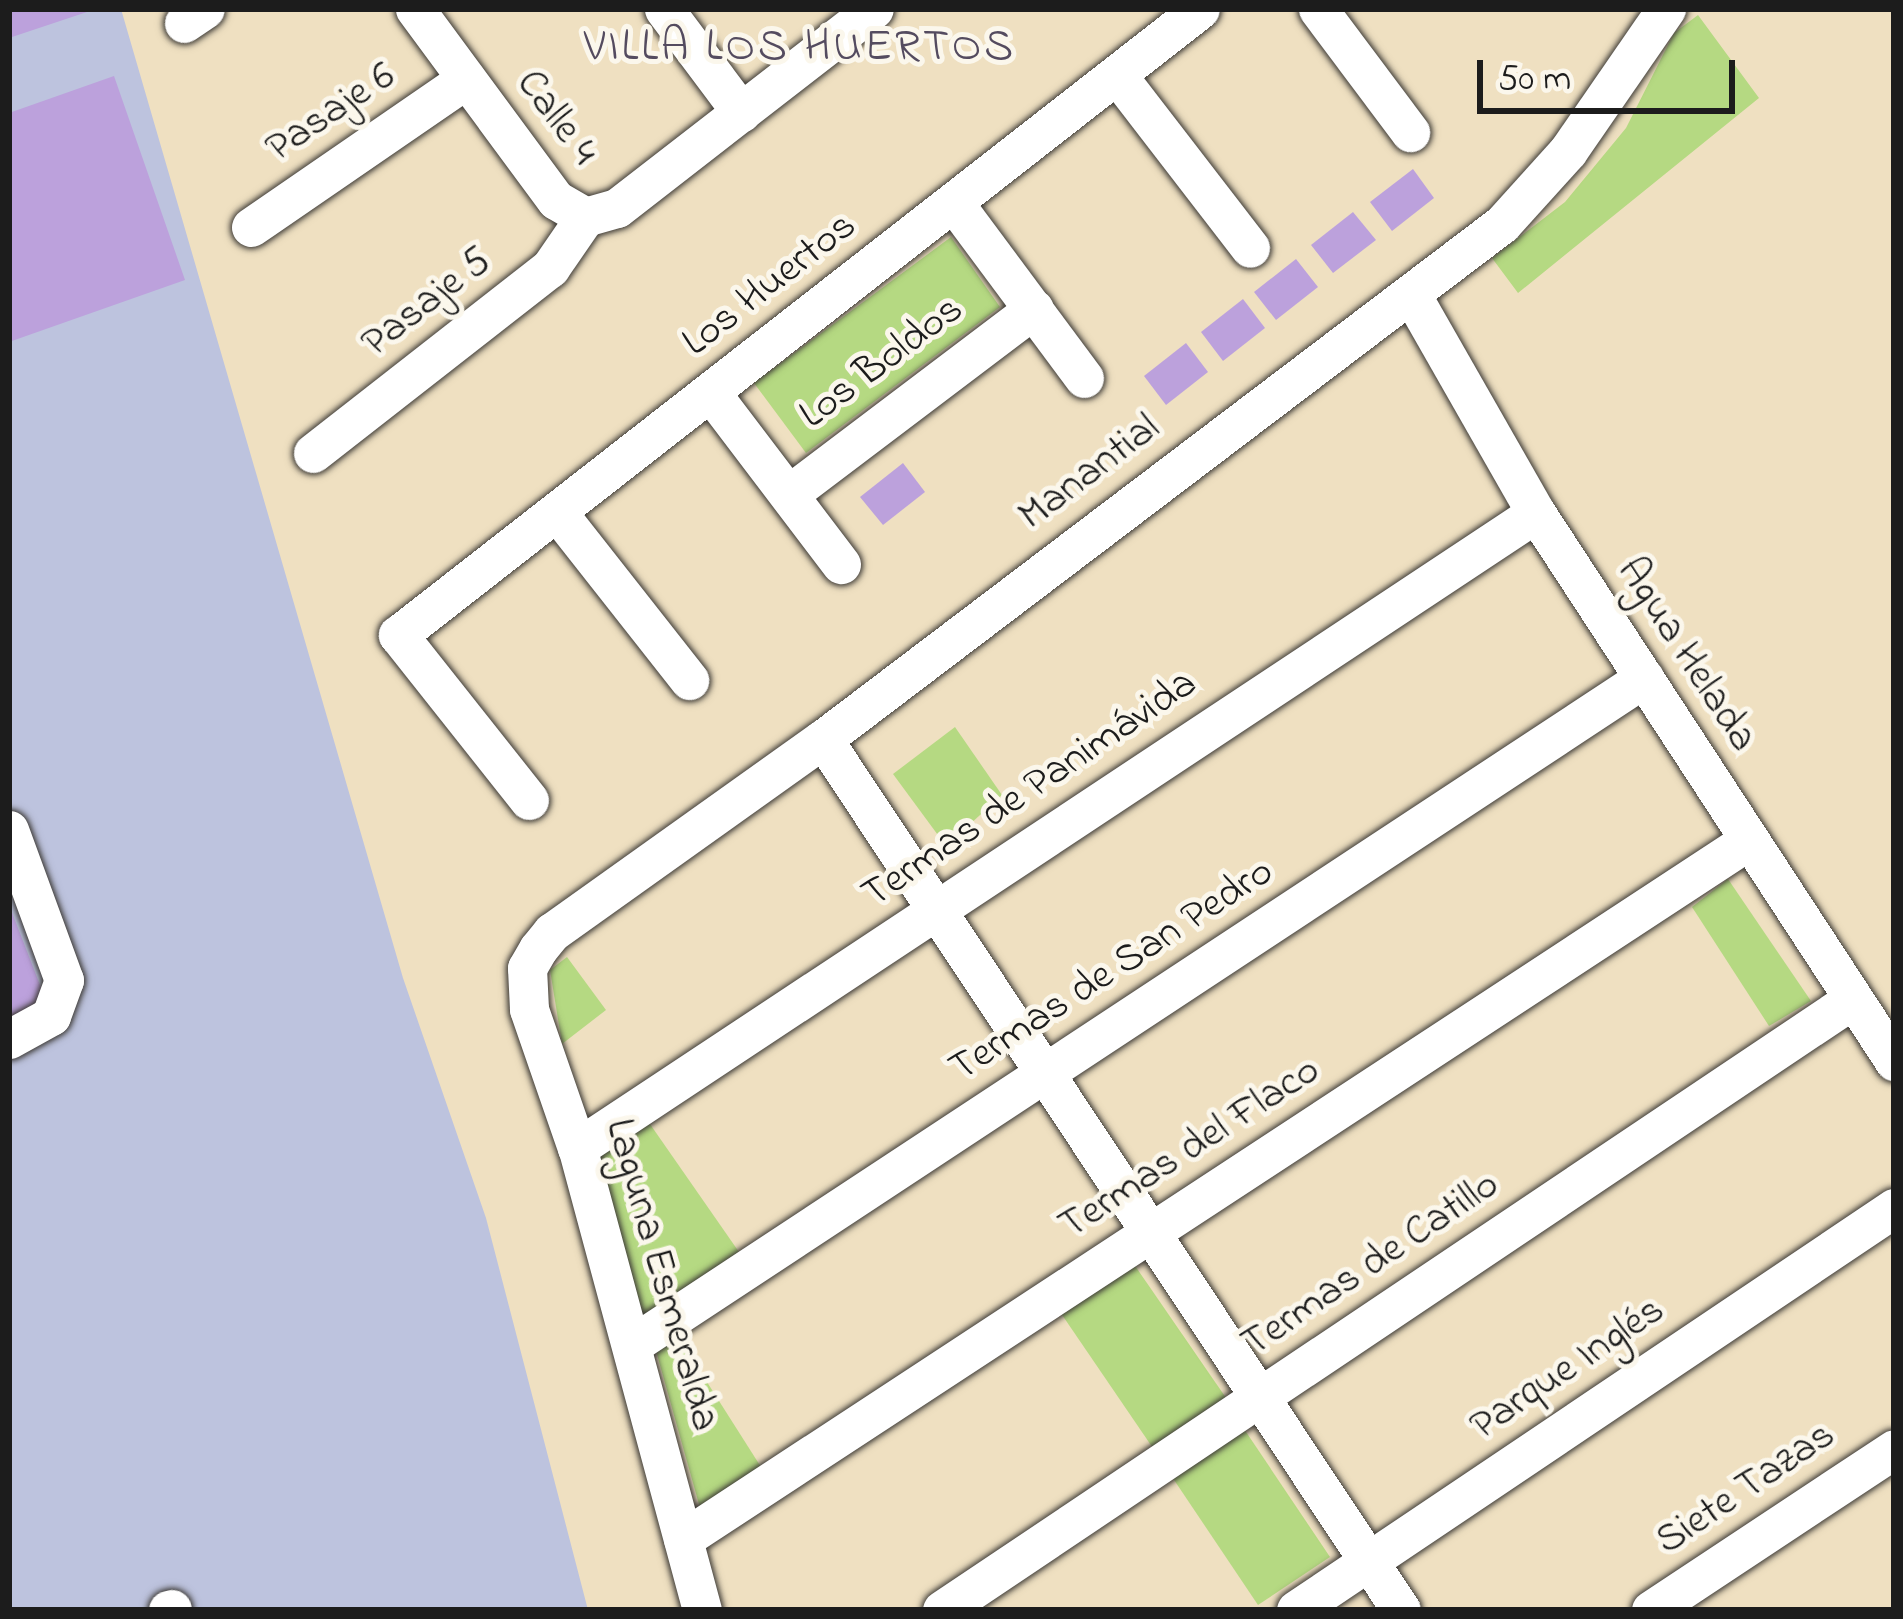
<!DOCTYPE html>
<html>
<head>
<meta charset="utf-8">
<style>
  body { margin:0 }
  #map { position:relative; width:1903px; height:1619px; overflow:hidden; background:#efe0c1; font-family:"Indie Flower",sans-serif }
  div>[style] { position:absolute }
  .industrial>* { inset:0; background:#bdc3de }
  .green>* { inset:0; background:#b5d982 }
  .building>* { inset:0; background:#bca1dc }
  .roads { filter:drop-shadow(0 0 3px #3c3935) drop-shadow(0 0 3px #3c3935) }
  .minor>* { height:39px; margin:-19.5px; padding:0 19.5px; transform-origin:19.5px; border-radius:19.5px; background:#fff }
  span { translate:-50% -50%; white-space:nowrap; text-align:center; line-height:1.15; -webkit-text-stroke:10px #fbf7ec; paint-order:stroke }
  .street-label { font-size:42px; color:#1c1c1c }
  .neighbourhood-label { font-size:45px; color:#544b5f; letter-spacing:3px }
  .frame { position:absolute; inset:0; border:12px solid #1c1c1c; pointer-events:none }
  .scale { position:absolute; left:1477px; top:60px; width:258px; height:54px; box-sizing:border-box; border:6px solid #1c1c1c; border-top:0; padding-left:15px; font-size:36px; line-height:42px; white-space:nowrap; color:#1c1c1c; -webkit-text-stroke:9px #fbf7ec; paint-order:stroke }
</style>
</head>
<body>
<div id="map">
  <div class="industrial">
    <div style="clip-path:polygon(9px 9px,121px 9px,403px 978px,486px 1218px,588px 1610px,9px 1610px)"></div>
  </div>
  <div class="green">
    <div style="clip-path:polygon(1698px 15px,1759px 98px,1518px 293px,1492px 258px,1565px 202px,1626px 128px,1674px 33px)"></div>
    <div style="clip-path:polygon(951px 237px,1000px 307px,806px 453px,754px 383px)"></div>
    <div style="clip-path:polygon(955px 727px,1002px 795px,946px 846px,893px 774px)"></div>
    <div style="clip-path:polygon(1728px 879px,1811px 1001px,1769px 1026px,1692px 907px)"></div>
    <div style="clip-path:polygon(567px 957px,606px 1010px,562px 1044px,550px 970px)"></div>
    <div style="clip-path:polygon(643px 1114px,739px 1252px,640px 1320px,592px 1149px)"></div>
    <div style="clip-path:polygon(1129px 1257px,1233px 1408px,1159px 1457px,1056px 1306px)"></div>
    <div style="clip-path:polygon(679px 1338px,761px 1467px,700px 1508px,656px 1351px)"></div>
    <div style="clip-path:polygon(1236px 1417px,1330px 1557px,1258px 1605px,1164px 1465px)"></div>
  </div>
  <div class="building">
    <div style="clip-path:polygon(9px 9px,92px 9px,93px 10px,9px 38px)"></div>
    <div style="clip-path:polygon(114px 76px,185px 280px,9px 342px,9px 113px)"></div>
    <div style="clip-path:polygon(1413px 169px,1434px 198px,1392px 231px,1370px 202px)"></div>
    <div style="clip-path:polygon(1353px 212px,1376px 240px,1333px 273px,1311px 245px)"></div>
    <div style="clip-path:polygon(1296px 259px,1318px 287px,1276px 320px,1254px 292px)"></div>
    <div style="clip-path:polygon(1243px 299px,1265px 328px,1223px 361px,1201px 332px)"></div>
    <div style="clip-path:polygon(1186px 343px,1208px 372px,1166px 405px,1144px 376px)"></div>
    <div style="clip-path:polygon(903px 463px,925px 492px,883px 525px,860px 497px)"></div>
    <div style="clip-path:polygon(9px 905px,47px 1003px,9px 1018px)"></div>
  </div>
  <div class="roads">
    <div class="minor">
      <div style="left:415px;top:9px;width:237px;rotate:53.6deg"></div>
      <div style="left:556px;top:200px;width:34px;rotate:30deg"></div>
      <div style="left:585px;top:217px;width:33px;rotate:-16deg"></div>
      <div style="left:617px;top:208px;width:325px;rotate:-37.8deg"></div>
      <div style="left:664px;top:9px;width:129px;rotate:53.2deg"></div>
      <div style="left:1318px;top:9px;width:154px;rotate:53.2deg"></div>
      <div style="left:184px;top:23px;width:25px;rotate:-34deg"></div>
      <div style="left:1117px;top:75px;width:218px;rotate:52.4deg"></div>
      <div style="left:954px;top:203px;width:218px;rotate:53.4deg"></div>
      <div style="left:251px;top:227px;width:261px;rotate:-34.5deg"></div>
      <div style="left:1411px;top:294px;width:252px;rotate:60.3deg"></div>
      <div style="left:1536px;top:513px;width:655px;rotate:56.84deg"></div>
      <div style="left:711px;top:393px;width:215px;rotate:52.8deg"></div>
      <div style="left:313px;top:453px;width:301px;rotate:-38deg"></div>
      <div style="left:550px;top:268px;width:62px;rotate:-55.5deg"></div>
      <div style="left:789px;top:494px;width:307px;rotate:-37.1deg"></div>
      <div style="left:557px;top:512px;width:214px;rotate:51.8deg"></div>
      <div style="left:823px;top:739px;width:1045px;rotate:56.43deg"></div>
      <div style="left:529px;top:800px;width:211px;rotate:-128.4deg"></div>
      <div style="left:398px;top:635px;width:1017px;rotate:-37.97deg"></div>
      <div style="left:9px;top:830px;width:160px;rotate:69.9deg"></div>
      <div style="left:64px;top:980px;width:38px;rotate:110deg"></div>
      <div style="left:51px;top:1016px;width:48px;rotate:151.3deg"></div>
      <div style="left:577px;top:1148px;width:1150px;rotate:-33.51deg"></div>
      <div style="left:633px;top:1344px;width:1211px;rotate:-33.38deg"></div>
      <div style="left:683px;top:1539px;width:1275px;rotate:-33.25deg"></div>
      <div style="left:168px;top:1610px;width:4px;rotate:-14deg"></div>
      <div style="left:702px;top:1610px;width:479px;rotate:-105.1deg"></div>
      <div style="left:577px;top:1148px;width:147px;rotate:-109.1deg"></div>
      <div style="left:529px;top:1009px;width:41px;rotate:-92.8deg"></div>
      <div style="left:527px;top:968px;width:22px;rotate:-60deg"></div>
      <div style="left:538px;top:949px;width:22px;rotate:-51deg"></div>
      <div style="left:552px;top:932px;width:333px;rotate:-35.5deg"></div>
      <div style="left:823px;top:739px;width:852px;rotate:-37.18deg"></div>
      <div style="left:1502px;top:224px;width:98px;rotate:-47.9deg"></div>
      <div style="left:1568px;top:151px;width:173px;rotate:-55.4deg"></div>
      <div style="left:942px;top:1610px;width:1097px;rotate:-33.85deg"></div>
      <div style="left:1296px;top:1610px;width:721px;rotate:-33.91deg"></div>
      <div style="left:1651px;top:1610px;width:291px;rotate:-33.5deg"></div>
    </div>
  </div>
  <div class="street-label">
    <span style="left:331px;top:113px;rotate:-34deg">Pasaje 6</span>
    <span style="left:556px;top:118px;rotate:53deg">Calle 4</span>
    <span style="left:770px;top:285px;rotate:-38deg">Los Huertos</span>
    <span style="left:427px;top:303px;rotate:-38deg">Pasaje 5</span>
    <span style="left:882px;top:363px;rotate:-37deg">Los Boldos</span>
    <span style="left:1090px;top:473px;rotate:-37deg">Manantial</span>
    <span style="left:1686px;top:655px;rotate:57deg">Agua Helada</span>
    <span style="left:1030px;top:790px;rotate:-34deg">Termas de Panimávida</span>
    <span style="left:1112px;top:971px;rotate:-33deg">Termas de San Pedro</span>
    <span style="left:1190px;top:1149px;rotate:-33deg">Termas del Flaco</span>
    <span style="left:1371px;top:1265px;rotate:-34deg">Termas de Catillo</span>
    <span style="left:661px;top:1275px;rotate:74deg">Laguna Esmeralda</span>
    <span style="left:1568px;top:1369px;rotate:-34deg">Parque Inglés</span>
    <span style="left:1746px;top:1489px;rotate:-34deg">Siete Tazas</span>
  </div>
  <div class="neighbourhood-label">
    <span style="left:800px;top:49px">VILLA LOS HUERTOS</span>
  </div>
  <div class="frame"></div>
  <div class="scale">50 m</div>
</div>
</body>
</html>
